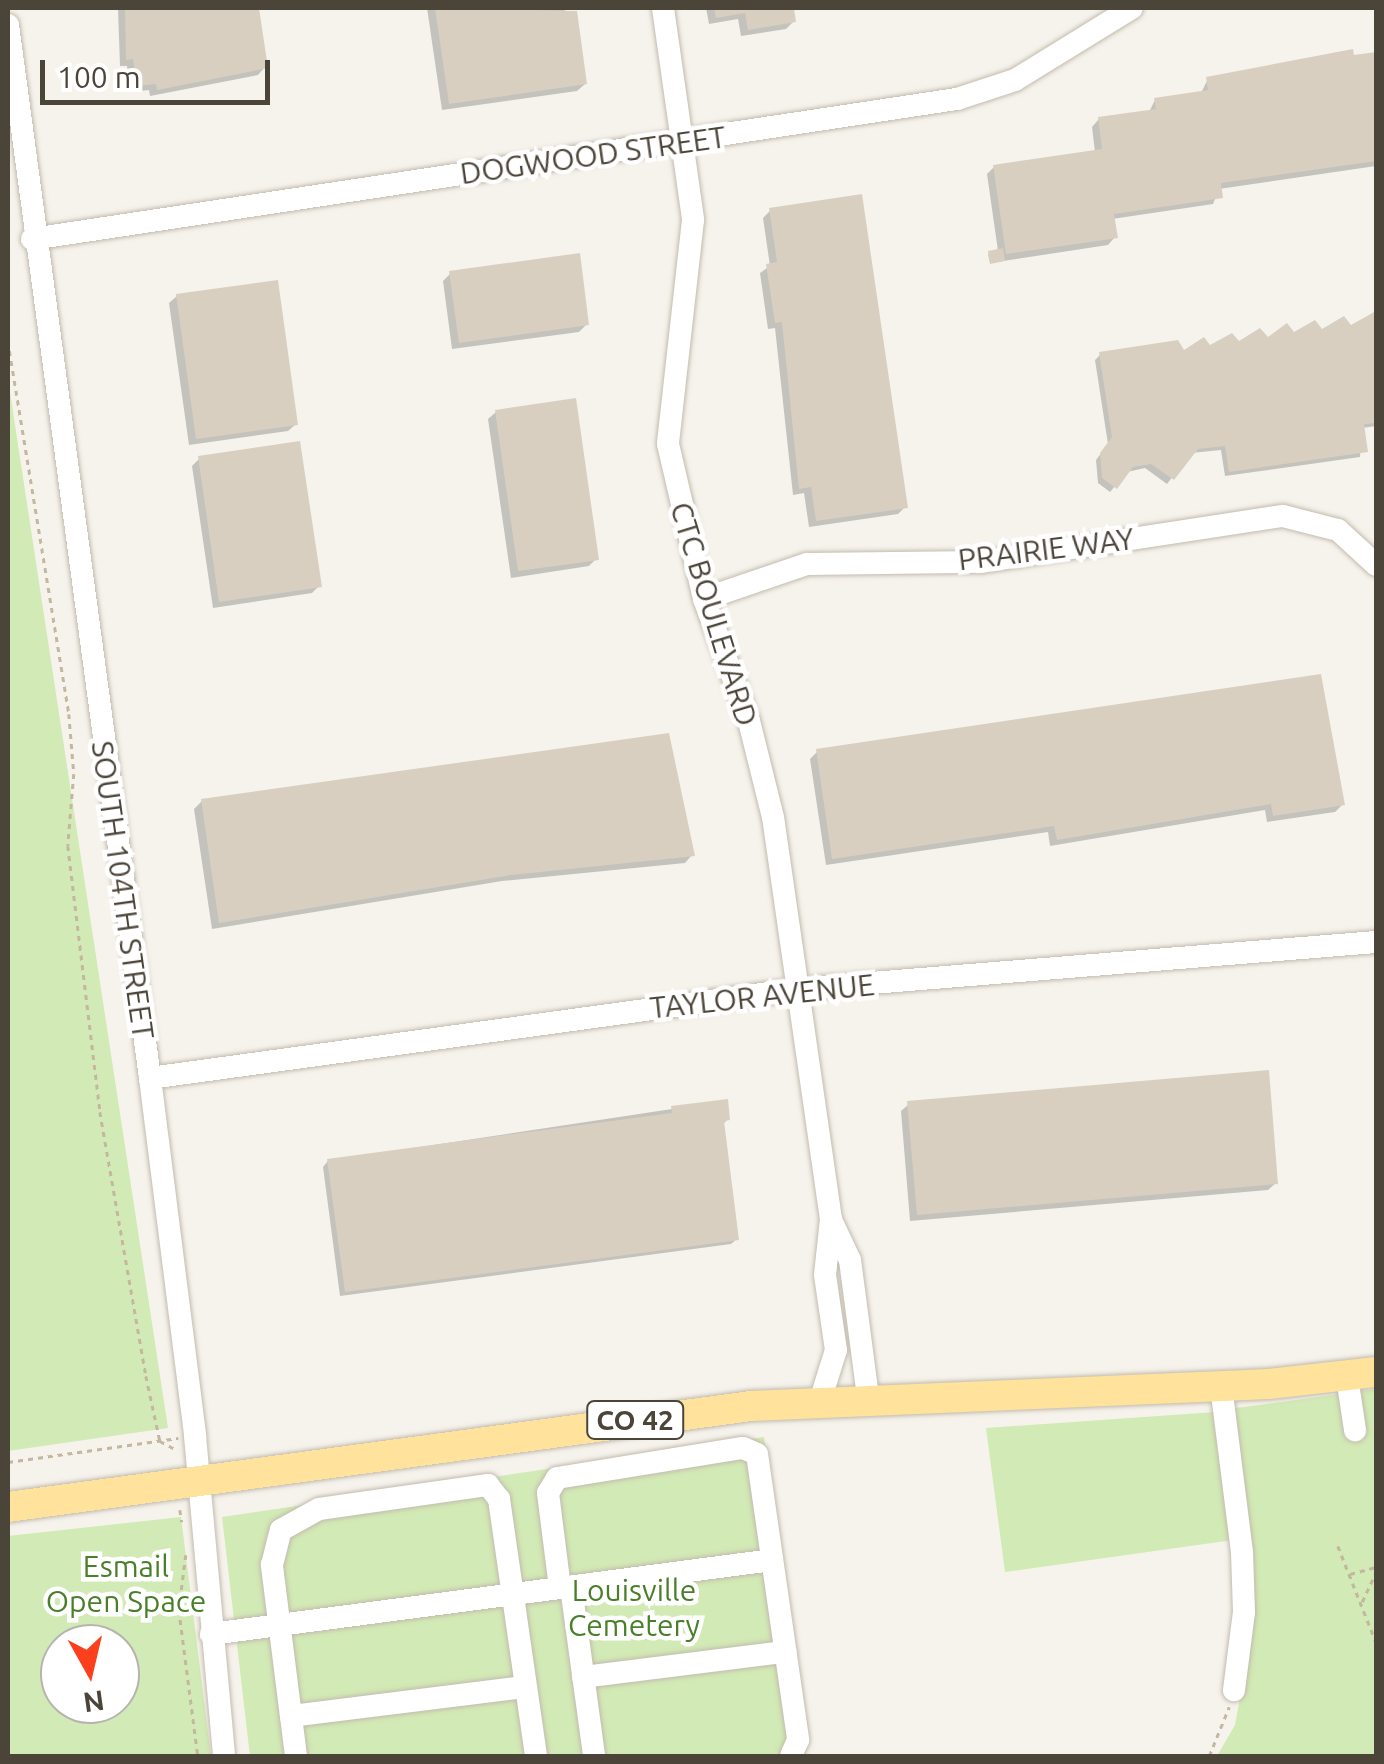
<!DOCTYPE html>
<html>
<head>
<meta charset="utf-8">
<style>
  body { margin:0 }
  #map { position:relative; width:1384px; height:1764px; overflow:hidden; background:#f6f3ec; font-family:Ubuntu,sans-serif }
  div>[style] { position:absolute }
  .green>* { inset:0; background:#d2eab5 }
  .shadow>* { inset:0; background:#0003 }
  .building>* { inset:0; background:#d8cfc1 }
  .path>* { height:2.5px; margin-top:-1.25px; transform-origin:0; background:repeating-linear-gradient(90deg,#c4b79f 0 5px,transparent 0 10px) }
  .roads { filter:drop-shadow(0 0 2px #c2bbae) drop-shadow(0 0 2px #c2bbae) }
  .minor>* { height:22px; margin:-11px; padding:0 11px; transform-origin:11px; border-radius:11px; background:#fff }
  .major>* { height:30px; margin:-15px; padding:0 15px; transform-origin:15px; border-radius:15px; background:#ffe39c }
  span { translate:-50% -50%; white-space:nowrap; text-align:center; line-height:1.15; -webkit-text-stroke:9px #fff; paint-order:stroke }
  .shield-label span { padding:2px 8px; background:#fff; border:2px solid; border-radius:8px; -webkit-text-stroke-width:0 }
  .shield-label { font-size:28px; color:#4b4439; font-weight:700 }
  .street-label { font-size:30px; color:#4b4439 }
  .park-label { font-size:30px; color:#4a7f2a }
  .frame { position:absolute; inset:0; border:10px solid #4b4439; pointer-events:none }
  .north { position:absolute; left:40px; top:1624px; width:100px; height:100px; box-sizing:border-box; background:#fff; border:2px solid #b7b4b0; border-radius:50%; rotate:172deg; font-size:28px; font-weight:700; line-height:40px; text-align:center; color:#4b4439 }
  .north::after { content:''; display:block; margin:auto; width:35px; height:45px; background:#fc3f1d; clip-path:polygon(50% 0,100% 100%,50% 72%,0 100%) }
  .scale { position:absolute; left:40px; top:60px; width:230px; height:45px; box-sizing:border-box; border:5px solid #4b4439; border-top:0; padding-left:12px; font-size:30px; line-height:35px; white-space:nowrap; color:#4b4439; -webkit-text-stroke:8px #fff; paint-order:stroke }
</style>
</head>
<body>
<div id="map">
  <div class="green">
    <div style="clip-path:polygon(8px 379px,168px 1428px,8px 1451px)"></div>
    <div style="clip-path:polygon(1376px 1389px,1376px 1756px,1217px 1756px,1235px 1725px,1250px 1644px,1229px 1409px)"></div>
    <div style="clip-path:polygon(1215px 1412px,1233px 1540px,1005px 1572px,986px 1428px)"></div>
    <div style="clip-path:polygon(764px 1437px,806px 1756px,250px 1756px,222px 1517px)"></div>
    <div style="clip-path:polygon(evenodd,181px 1517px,211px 1756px,8px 1756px,8px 1536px,181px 1517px,120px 1644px,120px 1704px,60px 1704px,60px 1644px,120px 1644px)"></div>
  </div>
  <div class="shadow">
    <div style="clip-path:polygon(111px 8px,256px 8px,265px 67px,258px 75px,150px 96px,149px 90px,130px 92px,127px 66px,120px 66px,118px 9px)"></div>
    <div style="clip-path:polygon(427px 8px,564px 8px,585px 84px,577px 91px,442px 110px)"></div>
    <div style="clip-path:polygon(706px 8px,791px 8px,793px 22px,786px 29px,741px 36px,738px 19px,709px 24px)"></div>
    <div style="clip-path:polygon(1376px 54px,1376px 166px,1219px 189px,1213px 204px,1112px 219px,1115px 237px,1108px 245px,990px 263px,988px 254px,998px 251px,987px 174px,994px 167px,1095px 152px,1092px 127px,1099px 119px,1149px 112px,1155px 100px,1201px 93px,1208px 79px)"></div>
    <div style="clip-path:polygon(771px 210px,905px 507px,898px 514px,809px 527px,804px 493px,793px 495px,775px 328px,768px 329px,760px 273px,770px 266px,763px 218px)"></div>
    <div style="clip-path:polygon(451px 273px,587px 324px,579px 332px,452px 349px,443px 281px)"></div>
    <div style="clip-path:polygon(177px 296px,296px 424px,288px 431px,189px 445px,169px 303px)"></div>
    <div style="clip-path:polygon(1376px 313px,1376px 426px,1362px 428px,1360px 457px,1225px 476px,1221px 450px,1191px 453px,1167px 484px,1145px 468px,1127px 472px,1110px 492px,1098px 483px,1096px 460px,1108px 444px,1095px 360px,1100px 355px,1184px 353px,1350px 328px)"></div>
    <div style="clip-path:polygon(496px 412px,596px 559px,589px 566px,511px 578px,488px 419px)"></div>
    <div style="clip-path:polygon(199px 459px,319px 586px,312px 593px,213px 608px,192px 466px)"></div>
    <div style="clip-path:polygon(817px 752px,1342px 805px,1335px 812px,1267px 822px,1265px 810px,1050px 846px,1048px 832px,826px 865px,810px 759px)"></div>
    <div style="clip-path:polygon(202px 801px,692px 855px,685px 863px,502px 881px,212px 929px,194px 809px)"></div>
    <div style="clip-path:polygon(909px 1104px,1276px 1183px,1268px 1190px,910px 1221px,901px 1111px)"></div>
    <div style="clip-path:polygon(672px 1109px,728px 1119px,722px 1125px,737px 1239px,731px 1244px,340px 1296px,323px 1167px,328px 1161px)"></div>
  </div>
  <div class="building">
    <div style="clip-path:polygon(125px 8px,259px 8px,268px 68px,157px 90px,156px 84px,137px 86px,133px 59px,126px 60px)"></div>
    <div style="clip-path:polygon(435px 8px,577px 11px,587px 84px,449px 104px)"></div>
    <div style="clip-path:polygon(714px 8px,794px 8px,796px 22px,748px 30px,745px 13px,716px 18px)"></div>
    <div style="clip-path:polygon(1353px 49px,1354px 55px,1376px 52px,1376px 161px,1221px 183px,1223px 198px,1114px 214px,1118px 238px,1006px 254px,993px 165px,1102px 149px,1098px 117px,1156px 109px,1154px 98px,1208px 90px,1206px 77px)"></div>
    <div style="clip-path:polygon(862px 194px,908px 508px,816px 521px,811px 487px,799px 489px,782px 322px,775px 323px,766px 264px,777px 262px,769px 208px)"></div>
    <div style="clip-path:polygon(1003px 248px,1005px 261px,990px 264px,988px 251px)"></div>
    <div style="clip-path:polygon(580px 253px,589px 325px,459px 343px,449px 271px)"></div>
    <div style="clip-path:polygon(278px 280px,298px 425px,196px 439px,176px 294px)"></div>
    <div style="clip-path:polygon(1376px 311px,1376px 423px,1364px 424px,1368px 452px,1229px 472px,1225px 446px,1198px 449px,1174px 480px,1151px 464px,1133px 467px,1117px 489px,1102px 478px,1100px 453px,1112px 437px,1099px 352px,1178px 340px,1184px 350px,1204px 337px,1210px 345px,1232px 333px,1239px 341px,1260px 328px,1268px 337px,1287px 323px,1294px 332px,1315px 320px,1322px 329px,1344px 316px,1351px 325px)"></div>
    <div style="clip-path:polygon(576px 398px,599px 560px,518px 571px,495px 410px)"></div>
    <div style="clip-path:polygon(300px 441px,322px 587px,219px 602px,198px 456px)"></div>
    <div style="clip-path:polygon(1321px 674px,1345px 805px,1273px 816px,1271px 804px,1057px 840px,1054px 826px,832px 859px,816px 749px)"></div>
    <div style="clip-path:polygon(669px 733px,695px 856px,511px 875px,219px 923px,201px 799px)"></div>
    <div style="clip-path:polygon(1269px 1070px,1278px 1184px,917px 1215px,907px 1101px)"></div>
    <div style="clip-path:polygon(728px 1099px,730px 1120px,724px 1121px,739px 1240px,345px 1292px,327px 1159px,672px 1113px,671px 1106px)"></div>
  </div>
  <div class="path">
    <div style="left:8px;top:341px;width:378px;rotate:80.7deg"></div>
    <div style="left:69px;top:714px;width:60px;rotate:85.2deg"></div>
    <div style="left:74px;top:774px;width:72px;rotate:94.8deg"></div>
    <div style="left:68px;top:846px;width:268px;rotate:83.1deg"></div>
    <div style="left:100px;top:1112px;width:268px;rotate:80.1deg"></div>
    <div style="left:146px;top:1376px;width:66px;rotate:77.8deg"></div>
    <div style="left:160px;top:1441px;width:17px;rotate:28deg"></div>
    <div style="left:8px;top:1462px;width:172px;rotate:-8deg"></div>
    <div style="left:180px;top:1510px;width:12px;rotate:81deg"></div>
    <div style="left:1338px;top:1546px;width:103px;rotate:68.4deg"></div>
    <div style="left:186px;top:1555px;width:55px;rotate:97.3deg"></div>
    <div style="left:179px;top:1610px;width:147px;rotate:82.6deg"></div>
    <div style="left:1350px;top:1574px;width:27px;rotate:-15deg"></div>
    <div style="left:1362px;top:1602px;width:33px;rotate:-65deg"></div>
    <div style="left:1209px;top:1756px;width:53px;rotate:-67.8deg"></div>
  </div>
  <div class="roads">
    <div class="minor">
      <div style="left:663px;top:8px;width:214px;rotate:81.9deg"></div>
      <div style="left:693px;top:220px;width:225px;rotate:96.4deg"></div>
      <div style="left:668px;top:444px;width:159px;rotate:76.9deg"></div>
      <div style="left:704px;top:599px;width:130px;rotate:69.8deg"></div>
      <div style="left:749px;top:721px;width:99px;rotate:76deg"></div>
      <div style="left:773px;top:817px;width:406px;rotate:81.8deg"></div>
      <div style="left:831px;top:1219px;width:56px;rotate:96.1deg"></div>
      <div style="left:825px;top:1275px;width:76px;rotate:81.7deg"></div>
      <div style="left:836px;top:1350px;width:53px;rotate:107.4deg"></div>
      <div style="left:8px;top:25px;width:1063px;rotate:82.32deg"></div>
      <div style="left:150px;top:1078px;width:361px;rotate:82.8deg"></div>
      <div style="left:195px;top:1436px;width:321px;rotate:84.8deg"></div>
      <div style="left:32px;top:239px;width:936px;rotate:-8.61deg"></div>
      <div style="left:957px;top:99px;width:61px;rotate:-18.1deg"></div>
      <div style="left:1015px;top:80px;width:137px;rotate:-31.6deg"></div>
      <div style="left:704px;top:599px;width:109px;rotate:-18.8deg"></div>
      <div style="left:807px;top:564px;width:174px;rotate:-0.7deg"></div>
      <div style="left:981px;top:562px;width:305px;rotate:-8.7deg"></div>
      <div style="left:1283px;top:516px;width:57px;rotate:14.3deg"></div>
      <div style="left:1338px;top:530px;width:52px;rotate:42.6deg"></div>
      <div style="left:150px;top:1078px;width:654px;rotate:-7.82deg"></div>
      <div style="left:798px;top:989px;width:580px;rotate:-4.65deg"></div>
      <div style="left:832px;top:1222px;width:42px;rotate:64.7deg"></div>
      <div style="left:850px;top:1260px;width:138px;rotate:82.5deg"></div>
      <div style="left:1347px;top:1377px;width:54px;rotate:81.4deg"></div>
      <div style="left:1221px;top:1386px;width:167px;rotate:82.8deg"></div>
      <div style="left:1242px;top:1552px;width:60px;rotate:88.1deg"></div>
      <div style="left:1244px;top:1612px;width:79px;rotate:97.3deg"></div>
      <div style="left:571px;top:1587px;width:171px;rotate:82.2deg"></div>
      <div style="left:560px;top:1588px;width:96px;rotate:-97.2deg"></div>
      <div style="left:548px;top:1493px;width:17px;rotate:-59deg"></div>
      <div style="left:557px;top:1478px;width:188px;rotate:-9.2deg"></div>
      <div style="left:743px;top:1448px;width:15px;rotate:23deg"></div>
      <div style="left:757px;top:1454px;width:289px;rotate:81.8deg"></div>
      <div style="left:798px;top:1740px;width:17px;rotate:114deg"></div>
      <div style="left:211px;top:1634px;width:566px;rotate:-7.51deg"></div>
      <div style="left:583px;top:1677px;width:204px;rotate:-7.1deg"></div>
      <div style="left:291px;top:1716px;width:236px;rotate:-7.1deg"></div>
      <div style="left:296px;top:1756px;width:193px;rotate:-97.2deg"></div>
      <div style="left:272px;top:1565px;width:36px;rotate:-76deg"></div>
      <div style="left:281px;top:1530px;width:43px;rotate:-28.9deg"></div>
      <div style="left:319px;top:1509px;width:171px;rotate:-8.1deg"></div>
      <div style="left:488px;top:1485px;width:18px;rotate:52deg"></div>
      <div style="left:499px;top:1499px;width:260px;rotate:81.8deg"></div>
    </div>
    <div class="major">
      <div style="left:8px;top:1507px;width:750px;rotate:-7.74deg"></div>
      <div style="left:751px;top:1406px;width:518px;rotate:-2.43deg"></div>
      <div style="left:1269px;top:1384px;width:108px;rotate:-6.4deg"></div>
    </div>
  </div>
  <div class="shield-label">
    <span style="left:635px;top:1420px">CO 42</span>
  </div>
  <div class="street-label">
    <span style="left:593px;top:155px;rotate:-8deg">DOGWOOD STREET</span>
    <span style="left:1046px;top:549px;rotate:-7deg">PRAIRIE WAY</span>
    <span style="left:714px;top:614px;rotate:73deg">CTC BOULEVARD</span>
    <span style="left:123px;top:890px;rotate:82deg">SOUTH 104TH STREET</span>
    <span style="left:762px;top:996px;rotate:-6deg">TAYLOR AVENUE</span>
  </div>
  <div class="park-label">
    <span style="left:126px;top:1583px">Esmail<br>Open Space</span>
    <span style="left:634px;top:1607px">Louisville<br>Cemetery</span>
  </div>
  <div class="frame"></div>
  <div class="north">N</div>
  <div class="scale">100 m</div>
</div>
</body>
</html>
